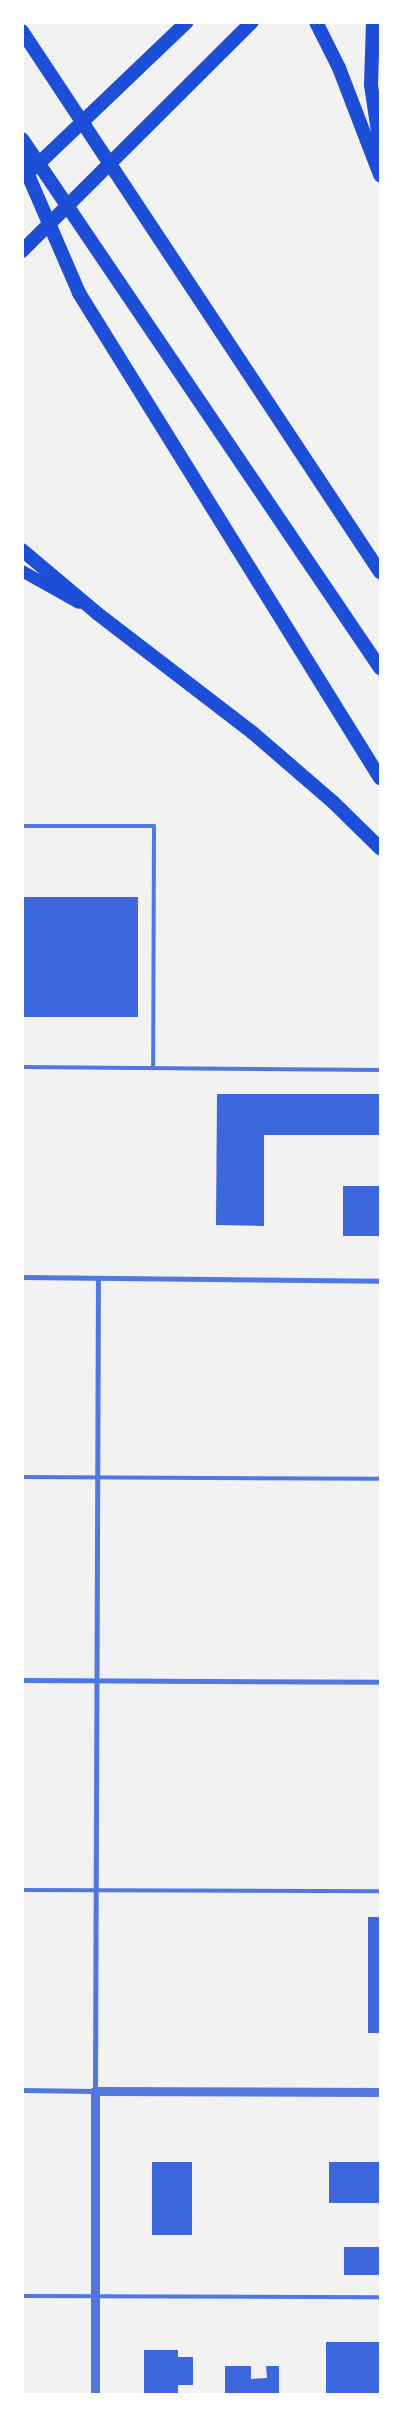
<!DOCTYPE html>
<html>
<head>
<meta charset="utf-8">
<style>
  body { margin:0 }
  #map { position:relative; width:403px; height:2417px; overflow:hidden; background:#f2f2f2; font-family:Helvetica,sans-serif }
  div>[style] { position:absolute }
  .building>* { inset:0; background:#3d67dc }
  .service>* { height:4px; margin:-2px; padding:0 2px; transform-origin:2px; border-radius:2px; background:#5277de }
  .minor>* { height:5px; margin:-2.5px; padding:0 2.5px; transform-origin:2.5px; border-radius:2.5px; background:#5277de }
  .tertiary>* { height:9px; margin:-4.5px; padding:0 4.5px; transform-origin:4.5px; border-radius:4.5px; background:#5277de }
  .primary>* { height:12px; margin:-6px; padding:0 6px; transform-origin:6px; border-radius:6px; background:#1d4ed8 }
  .trunk>* { height:14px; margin:-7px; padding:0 7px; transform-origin:7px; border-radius:7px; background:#1d4ed8 }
  span { translate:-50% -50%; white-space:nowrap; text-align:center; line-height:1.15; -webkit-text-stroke:4px #fff; paint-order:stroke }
  .frame { position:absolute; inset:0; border:24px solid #fff; pointer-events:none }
</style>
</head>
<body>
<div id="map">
  <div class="building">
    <div style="clip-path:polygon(22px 897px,138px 897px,138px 1017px,22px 1017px)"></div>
    <div style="clip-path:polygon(217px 1094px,380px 1094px,380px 1135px,264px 1135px,264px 1226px,216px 1225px)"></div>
    <div style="clip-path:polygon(343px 1186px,380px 1186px,380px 1236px,343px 1236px)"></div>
    <div style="clip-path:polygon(368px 1917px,380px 1917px,380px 2033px,368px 2033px)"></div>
    <div style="clip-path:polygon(152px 2162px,192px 2162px,192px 2235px,152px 2235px)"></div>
    <div style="clip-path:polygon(329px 2162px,380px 2162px,380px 2203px,329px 2203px)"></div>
    <div style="clip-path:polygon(344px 2247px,380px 2247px,380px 2275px,344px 2275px)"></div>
    <div style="clip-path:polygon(326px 2342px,380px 2342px,380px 2394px,326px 2394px)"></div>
    <div style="clip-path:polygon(144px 2350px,178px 2350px,178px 2357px,193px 2357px,193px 2385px,178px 2385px,178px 2394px,144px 2394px)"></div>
    <div style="clip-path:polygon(225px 2366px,251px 2366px,251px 2379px,267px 2378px,266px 2366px,279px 2366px,279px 2394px,225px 2394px)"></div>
  </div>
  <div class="service">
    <div style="left:22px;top:826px;width:132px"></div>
    <div style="left:154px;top:826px;width:242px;rotate:90.2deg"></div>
    <div style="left:22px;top:1067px;width:358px;rotate:0.5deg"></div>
    <div style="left:22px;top:1477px;width:358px;rotate:0.3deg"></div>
    <div style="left:22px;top:1890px;width:358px;rotate:0.2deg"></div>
    <div style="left:22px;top:2296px;width:358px;rotate:0.2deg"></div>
  </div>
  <div class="minor">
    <div style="left:22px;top:1277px;width:358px;rotate:0.6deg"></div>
    <div style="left:22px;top:1680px;width:358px;rotate:0.3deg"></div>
    <div style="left:22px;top:2090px;width:73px;rotate:0.8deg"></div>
    <div style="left:95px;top:2091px;width:813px;rotate:-89.79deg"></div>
  </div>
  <div class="tertiary">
    <div style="left:95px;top:2394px;width:303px;rotate:-90deg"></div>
    <div style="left:95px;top:2091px;width:285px;rotate:0.2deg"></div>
  </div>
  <div class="primary">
    <div style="left:22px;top:571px;width:65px;rotate:29.3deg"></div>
  </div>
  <div class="trunk">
    <div style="left:316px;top:22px;width:51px;rotate:63.4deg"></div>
    <div style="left:339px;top:68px;width:115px;rotate:69deg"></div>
    <div style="left:373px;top:22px;width:63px;rotate:91.8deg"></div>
    <div style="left:371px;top:85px;width:61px;rotate:81.5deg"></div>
    <div style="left:22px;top:31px;width:649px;rotate:56.51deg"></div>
    <div style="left:22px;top:139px;width:639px;rotate:55.91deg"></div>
    <div style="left:22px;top:161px;width:144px;rotate:66.6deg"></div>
    <div style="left:79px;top:293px;width:571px;rotate:58.18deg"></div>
    <div style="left:34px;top:168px;width:211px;rotate:-43.7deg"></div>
    <div style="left:22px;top:251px;width:325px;rotate:-44.9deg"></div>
    <div style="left:22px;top:550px;width:99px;rotate:40.1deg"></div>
    <div style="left:98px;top:614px;width:195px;rotate:37.5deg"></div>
    <div style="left:253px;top:733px;width:106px;rotate:40.8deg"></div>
    <div style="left:333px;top:802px;width:66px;rotate:44.4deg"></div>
  </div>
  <div class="frame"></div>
</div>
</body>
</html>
